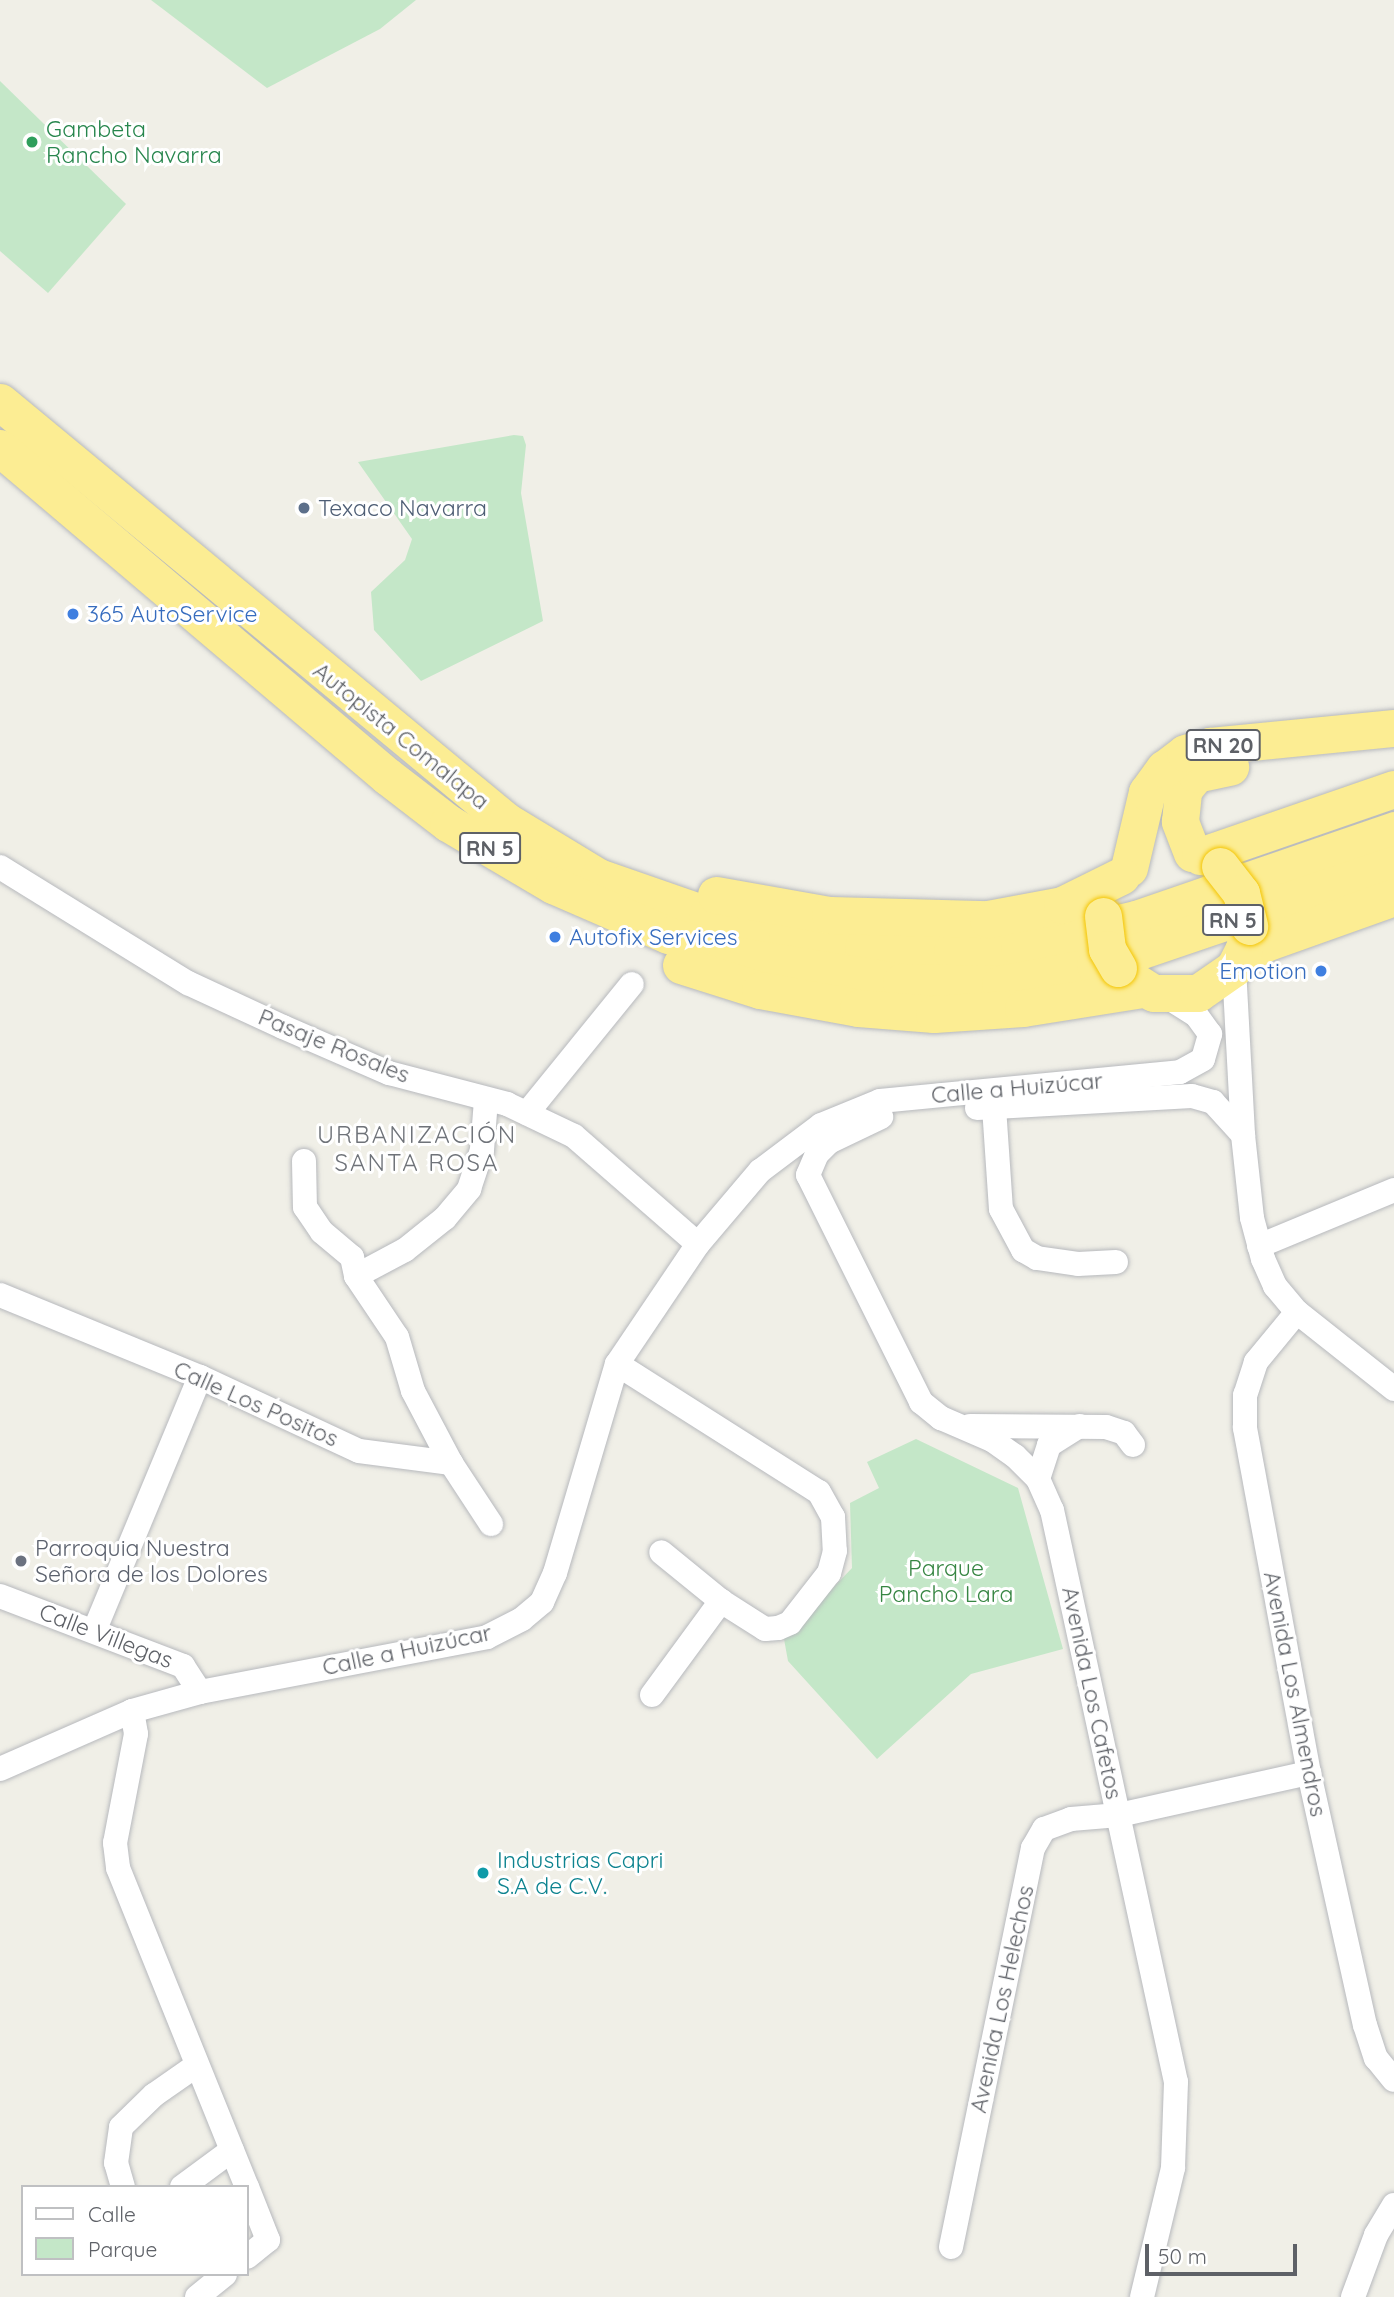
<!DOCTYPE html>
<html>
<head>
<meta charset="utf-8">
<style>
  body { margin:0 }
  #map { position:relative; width:1394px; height:2297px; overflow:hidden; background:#f0efe7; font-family:Quicksand,sans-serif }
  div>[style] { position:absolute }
  .green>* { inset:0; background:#c4e7c8 }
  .roads { filter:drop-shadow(0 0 2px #b7b9bd) drop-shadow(0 0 2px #b7b9bd) }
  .minor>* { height:24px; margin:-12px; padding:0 12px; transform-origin:12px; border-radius:12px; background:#fff }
  .highway>* { height:37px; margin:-18.5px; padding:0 18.5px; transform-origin:18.5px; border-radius:18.5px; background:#fced93 }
  .bridges { filter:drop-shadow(0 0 2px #f4c503) drop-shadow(0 0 2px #f4c503) }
  .highway-bridge>* { height:37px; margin:-18.5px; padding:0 18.5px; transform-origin:18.5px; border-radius:18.5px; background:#fced93 }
  .dots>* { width:19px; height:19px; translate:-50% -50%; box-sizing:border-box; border:4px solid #fff; border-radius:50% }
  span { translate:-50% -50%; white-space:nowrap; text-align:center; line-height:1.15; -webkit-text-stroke:6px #fff; paint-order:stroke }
  .shield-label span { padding:2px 5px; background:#fff; border:2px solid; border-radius:5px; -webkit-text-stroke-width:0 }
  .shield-label { font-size:21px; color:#5e6167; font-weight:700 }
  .leisure-label { font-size:23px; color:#27864d }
  .left { translate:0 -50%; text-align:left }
  .service-label { font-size:23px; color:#4e5e75 }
  .shop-label { font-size:23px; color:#366cbe }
  .right { translate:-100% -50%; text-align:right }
  .street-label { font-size:23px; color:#5e6167 }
  .worship-label { font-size:23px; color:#5b616d }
  .park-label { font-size:23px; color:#378643 }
  .culture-label { font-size:23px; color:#0d838f }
  .neighbourhood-label { font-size:24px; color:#6f7379; letter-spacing:2px }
  .legend { position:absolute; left:21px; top:2185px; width:228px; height:91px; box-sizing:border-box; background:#fff; border:2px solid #bfc0c2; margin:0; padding:9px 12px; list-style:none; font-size:21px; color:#5e6167 }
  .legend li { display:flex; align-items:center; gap:14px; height:35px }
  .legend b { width:35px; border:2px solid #bfc0c2 }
  .scale { position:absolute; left:1145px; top:2244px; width:152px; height:32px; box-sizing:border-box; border:4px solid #5e6167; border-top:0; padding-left:9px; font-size:21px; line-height:24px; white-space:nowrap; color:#5e6167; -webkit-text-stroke:5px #fff; paint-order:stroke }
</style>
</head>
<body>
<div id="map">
  <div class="green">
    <div style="clip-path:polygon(151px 0,416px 0,380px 29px,267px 88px)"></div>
    <div style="clip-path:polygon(0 81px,126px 204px,48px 293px,0 251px)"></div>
    <div style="clip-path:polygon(514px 435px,523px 436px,526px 445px,521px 493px,543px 621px,421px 681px,374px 630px,371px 592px,405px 560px,412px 539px,358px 462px)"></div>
    <div style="clip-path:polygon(916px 1439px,1018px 1488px,1063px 1649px,971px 1674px,877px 1759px,788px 1661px,784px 1639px,852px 1568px,850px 1503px,879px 1488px,867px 1462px)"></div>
  </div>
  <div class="roads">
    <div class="minor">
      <div style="left:0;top:867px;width:221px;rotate:31.7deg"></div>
      <div style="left:188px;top:983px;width:105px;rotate:24.9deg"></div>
      <div style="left:283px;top:1027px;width:116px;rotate:23.5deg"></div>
      <div style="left:389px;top:1073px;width:122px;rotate:14.7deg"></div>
      <div style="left:507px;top:1104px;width:74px;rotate:25.5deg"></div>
      <div style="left:574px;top:1136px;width:164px;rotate:41.1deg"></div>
      <div style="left:1234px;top:968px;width:167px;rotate:86.9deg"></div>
      <div style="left:1243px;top:1135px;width:83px;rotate:83.8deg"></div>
      <div style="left:1252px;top:1218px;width:42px;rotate:75deg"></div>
      <div style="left:1263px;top:1259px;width:30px;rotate:66deg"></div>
      <div style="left:1275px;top:1286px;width:34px;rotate:50deg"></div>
      <div style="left:1297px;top:1312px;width:124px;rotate:38.4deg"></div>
      <div style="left:994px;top:1107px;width:102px;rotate:86.1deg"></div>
      <div style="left:1001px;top:1209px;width:47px;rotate:61.8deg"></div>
      <div style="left:1023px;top:1250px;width:16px;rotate:30deg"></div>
      <div style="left:1037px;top:1258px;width:41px;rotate:8.3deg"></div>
      <div style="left:1078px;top:1264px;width:38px;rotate:-3deg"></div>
      <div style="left:977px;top:1108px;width:215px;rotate:-3.2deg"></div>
      <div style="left:1192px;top:1096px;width:22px;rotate:16deg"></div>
      <div style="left:1213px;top:1102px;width:45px;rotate:47.7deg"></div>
      <div style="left:527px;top:1113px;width:166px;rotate:-50.9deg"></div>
      <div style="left:304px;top:1161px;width:46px;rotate:88.8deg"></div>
      <div style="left:305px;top:1207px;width:30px;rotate:56deg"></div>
      <div style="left:322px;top:1232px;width:39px;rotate:40deg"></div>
      <div style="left:352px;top:1257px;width:19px;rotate:78deg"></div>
      <div style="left:356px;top:1276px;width:55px;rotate:-28deg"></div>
      <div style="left:405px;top:1250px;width:51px;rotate:-38.7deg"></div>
      <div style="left:445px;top:1218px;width:38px;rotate:-50deg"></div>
      <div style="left:469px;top:1189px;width:41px;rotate:-71.6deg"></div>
      <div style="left:482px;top:1150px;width:50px;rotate:-85.4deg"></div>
      <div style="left:808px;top:1175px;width:254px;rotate:63.5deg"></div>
      <div style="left:921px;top:1402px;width:26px;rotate:39deg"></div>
      <div style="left:941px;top:1418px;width:56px;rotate:23.3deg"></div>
      <div style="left:992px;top:1440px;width:28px;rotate:35deg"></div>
      <div style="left:1015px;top:1456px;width:33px;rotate:45deg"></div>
      <div style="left:1038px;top:1479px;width:34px;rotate:66deg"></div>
      <div style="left:1052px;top:1510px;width:585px;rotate:77.77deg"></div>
      <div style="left:1176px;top:2082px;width:86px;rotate:92deg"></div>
      <div style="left:1173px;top:2168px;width:133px;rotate:103.5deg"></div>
      <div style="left:808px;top:1175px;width:23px;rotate:-67deg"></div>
      <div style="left:817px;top:1154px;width:17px;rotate:-45deg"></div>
      <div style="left:829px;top:1142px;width:58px;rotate:-25.7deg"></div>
      <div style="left:1259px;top:1246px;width:146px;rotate:-22.5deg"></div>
      <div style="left:356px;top:1276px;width:73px;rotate:56.1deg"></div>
      <div style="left:397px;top:1337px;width:56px;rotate:73.5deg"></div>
      <div style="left:413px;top:1391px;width:81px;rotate:62.2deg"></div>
      <div style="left:0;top:1295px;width:216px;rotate:22.3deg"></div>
      <div style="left:200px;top:1377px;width:175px;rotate:25deg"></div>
      <div style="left:359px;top:1451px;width:93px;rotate:7.4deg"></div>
      <div style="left:451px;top:1463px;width:73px;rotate:56.7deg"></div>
      <div style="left:1297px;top:1312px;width:65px;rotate:129.4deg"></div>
      <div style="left:1256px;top:1362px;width:35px;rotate:108deg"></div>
      <div style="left:1245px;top:1395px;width:33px;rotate:90deg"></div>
      <div style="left:1245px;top:1428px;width:351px;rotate:79.5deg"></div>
      <div style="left:1309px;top:1773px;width:258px;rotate:77.5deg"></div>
      <div style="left:1365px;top:2025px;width:35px;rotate:72deg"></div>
      <div style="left:1376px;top:2058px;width:28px;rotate:51deg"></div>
      <div style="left:617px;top:1364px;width:239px;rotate:32.4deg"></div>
      <div style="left:819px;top:1492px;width:29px;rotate:61deg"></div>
      <div style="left:833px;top:1517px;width:34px;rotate:87deg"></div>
      <div style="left:835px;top:1551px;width:23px;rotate:105deg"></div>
      <div style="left:829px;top:1573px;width:63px;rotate:128deg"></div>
      <div style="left:790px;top:1623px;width:13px;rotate:157deg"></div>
      <div style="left:778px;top:1628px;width:13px;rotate:176deg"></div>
      <div style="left:765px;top:1629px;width:52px;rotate:-147.5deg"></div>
      <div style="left:721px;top:1601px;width:77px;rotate:-140.8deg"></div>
      <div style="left:970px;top:1426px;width:136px;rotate:0.4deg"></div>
      <div style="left:1106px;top:1427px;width:19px;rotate:18deg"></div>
      <div style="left:1124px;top:1433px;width:15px;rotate:53deg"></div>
      <div style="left:1038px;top:1479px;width:36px;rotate:-72deg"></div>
      <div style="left:1049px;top:1445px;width:36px;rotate:-32deg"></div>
      <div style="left:0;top:1596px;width:196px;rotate:20.9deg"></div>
      <div style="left:183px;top:1666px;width:31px;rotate:57deg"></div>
      <div style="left:95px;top:1629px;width:273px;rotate:-67.4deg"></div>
      <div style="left:652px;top:1695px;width:117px;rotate:-53.7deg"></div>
      <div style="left:132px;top:1711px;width:23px;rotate:80deg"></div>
      <div style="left:136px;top:1734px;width:111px;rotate:100.9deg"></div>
      <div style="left:115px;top:1843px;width:25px;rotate:83deg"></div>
      <div style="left:118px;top:1868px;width:344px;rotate:68deg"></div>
      <div style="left:0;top:1769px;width:144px;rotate:-23.7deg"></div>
      <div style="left:132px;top:1711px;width:71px;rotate:-15.6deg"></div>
      <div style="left:200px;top:1692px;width:292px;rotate:-10.8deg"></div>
      <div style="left:487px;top:1637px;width:39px;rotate:-27deg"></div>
      <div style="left:522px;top:1619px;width:26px;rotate:-40deg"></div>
      <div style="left:542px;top:1602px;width:32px;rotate:-66deg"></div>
      <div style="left:555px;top:1573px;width:218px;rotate:-73.5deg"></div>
      <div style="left:617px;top:1364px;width:145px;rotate:-56deg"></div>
      <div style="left:698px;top:1244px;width:96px;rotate:-49.7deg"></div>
      <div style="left:760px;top:1171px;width:76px;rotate:-37deg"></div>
      <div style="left:821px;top:1125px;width:64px;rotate:-22.1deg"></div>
      <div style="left:880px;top:1101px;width:301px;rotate:-5.5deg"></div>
      <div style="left:1180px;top:1072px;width:26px;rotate:-29deg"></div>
      <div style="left:1203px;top:1059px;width:26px;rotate:-74deg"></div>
      <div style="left:1210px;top:1034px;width:24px;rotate:-126deg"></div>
      <div style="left:1196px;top:1015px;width:36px;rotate:-148deg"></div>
      <div style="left:123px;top:2187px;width:25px;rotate:-106deg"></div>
      <div style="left:116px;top:2163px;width:36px;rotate:-82deg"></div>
      <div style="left:121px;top:2127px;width:46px;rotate:-44.1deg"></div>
      <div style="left:154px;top:2095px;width:52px;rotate:-34.9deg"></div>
      <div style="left:182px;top:2187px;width:62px;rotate:-36.5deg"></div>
      <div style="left:247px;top:2187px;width:57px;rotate:68.4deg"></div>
      <div style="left:268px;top:2240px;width:27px;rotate:141deg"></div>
      <div style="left:951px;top:2247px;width:407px;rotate:-78.4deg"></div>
      <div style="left:1033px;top:1848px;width:22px;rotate:-60deg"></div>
      <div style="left:1044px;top:1829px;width:29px;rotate:-20deg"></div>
      <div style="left:1071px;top:1819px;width:48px;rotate:-4.8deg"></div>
      <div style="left:1119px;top:1815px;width:195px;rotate:-12.5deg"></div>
      <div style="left:197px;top:2297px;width:36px;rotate:-39deg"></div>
      <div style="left:1353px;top:2297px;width:66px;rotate:-69.6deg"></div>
      <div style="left:1376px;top:2235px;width:35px;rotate:-59deg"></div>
    </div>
    <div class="highway">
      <div style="left:0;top:402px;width:657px;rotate:39.63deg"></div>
      <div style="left:506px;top:821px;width:108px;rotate:31.3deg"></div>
      <div style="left:598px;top:877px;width:115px;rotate:19.2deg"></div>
      <div style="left:707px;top:915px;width:83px;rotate:14.7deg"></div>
      <div style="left:787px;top:936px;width:77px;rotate:8.2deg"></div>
      <div style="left:863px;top:947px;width:89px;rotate:2.6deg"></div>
      <div style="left:952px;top:951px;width:67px;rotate:-3.4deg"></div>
      <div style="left:1019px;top:947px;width:120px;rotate:-13.5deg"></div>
      <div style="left:1136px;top:919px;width:273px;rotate:-19deg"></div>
      <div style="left:0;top:448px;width:507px;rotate:40.28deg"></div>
      <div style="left:387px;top:776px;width:77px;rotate:37.6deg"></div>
      <div style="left:448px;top:823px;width:122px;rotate:30.6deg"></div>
      <div style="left:553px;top:885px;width:125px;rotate:23.5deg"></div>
      <div style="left:668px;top:935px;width:62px;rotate:17.9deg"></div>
      <div style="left:727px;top:954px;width:176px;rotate:9.1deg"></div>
      <div style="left:901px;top:982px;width:99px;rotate:1.2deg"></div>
      <div style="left:1000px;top:984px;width:97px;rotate:-10.7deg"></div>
      <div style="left:1095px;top:966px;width:316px;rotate:-18.8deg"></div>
      <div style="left:1192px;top:853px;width:34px;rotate:-111deg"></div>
      <div style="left:1180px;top:821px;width:31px;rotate:-84deg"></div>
      <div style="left:1183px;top:790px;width:21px;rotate:-51deg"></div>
      <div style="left:1196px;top:774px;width:35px;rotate:-12deg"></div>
      <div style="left:1200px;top:856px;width:205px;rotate:-19.1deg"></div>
      <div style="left:1129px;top:868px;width:78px;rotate:-76.7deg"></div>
      <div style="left:1147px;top:792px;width:29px;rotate:-54deg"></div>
      <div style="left:1164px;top:769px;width:26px;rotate:-37deg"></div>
      <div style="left:1185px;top:753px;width:26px;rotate:-16deg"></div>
      <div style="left:1210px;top:746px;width:185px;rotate:-5.6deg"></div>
      <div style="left:716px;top:895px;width:116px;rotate:10deg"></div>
      <div style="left:830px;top:915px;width:158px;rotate:1.5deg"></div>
      <div style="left:988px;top:919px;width:75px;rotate:-10.7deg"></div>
      <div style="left:1062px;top:905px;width:66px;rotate:-26.2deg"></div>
      <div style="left:1240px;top:958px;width:29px;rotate:-31deg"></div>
      <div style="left:1265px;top:943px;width:137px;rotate:-19.6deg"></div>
      <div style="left:681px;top:965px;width:83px;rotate:17.6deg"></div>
      <div style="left:760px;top:990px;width:100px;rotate:10.4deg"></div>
      <div style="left:858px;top:1008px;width:76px;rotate:4.5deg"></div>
      <div style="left:934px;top:1014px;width:89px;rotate:-3.9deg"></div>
      <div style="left:1023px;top:1008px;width:121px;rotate:-9deg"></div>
      <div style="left:1123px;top:974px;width:36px;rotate:32deg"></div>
      <div style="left:1154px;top:993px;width:44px"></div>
      <div style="left:1198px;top:993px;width:44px;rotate:-34.8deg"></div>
      <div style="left:1234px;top:968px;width:22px;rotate:-63deg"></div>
      <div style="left:1244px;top:948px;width:23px;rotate:-77deg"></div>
    </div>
  </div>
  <div class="bridges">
    <div class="highway-bridge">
      <div style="left:1220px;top:866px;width:34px;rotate:52deg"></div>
      <div style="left:1241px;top:893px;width:34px;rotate:76deg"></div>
      <div style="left:1103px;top:916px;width:33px;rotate:83deg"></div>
      <div style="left:1107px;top:949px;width:22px;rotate:60deg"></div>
    </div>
  </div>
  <div class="dots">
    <div style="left:32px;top:142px;background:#2e9e5b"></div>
    <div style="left:304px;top:508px;background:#5c6f8a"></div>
    <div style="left:73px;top:614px;background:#3f7fe0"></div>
    <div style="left:555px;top:937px;background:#3f7fe0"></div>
    <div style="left:1321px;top:971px;background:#3f7fe0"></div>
    <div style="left:21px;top:1561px;background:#6b7280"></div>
    <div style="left:483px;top:1873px;background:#0f9aa8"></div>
  </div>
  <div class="shield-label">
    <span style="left:1223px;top:745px">RN 20</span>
    <span style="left:490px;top:848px">RN 5</span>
    <span style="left:1233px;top:920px">RN 5</span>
  </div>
  <div class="leisure-label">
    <span class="left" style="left:46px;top:142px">Gambeta<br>Rancho Navarra</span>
  </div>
  <div class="service-label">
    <span class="left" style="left:318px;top:508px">Texaco Navarra</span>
  </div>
  <div class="shop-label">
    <span class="left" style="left:87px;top:614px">365 AutoService</span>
    <span class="left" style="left:569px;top:937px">Autofix Services</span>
    <span class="right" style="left:1307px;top:971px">Emotion</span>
  </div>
  <div class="street-label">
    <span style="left:401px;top:736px;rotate:39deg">Autopista Comalapa</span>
    <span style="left:334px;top:1046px;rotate:22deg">Pasaje Rosales</span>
    <span style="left:1017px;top:1088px;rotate:-5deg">Calle a Huizúcar</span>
    <span style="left:256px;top:1404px;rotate:24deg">Calle Los Positos</span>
    <span style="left:106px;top:1636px;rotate:21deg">Calle Villegas</span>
    <span style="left:407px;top:1650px;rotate:-12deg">Calle a Huizúcar</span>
    <span style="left:1092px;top:1693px;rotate:78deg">Avenida Los Cafetos</span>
    <span style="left:1295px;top:1694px;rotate:79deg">Avenida Los Almendros</span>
    <span style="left:1002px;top:1999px;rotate:-78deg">Avenida Los Helechos</span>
  </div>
  <div class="worship-label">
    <span class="left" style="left:35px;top:1561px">Parroquia Nuestra<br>Señora de los Dolores</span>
  </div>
  <div class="park-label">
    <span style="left:946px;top:1581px">Parque<br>Pancho Lara</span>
  </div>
  <div class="culture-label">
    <span class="left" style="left:497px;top:1873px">Industrias Capri<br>S.A de C.V.</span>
  </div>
  <div class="neighbourhood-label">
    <span style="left:417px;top:1149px">URBANIZACIÓN<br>SANTA ROSA</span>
  </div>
  <ul class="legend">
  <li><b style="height:9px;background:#fff"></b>Calle</li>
  <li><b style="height:19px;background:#c4e7c8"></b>Parque</li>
  </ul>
  <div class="scale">50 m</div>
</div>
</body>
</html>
